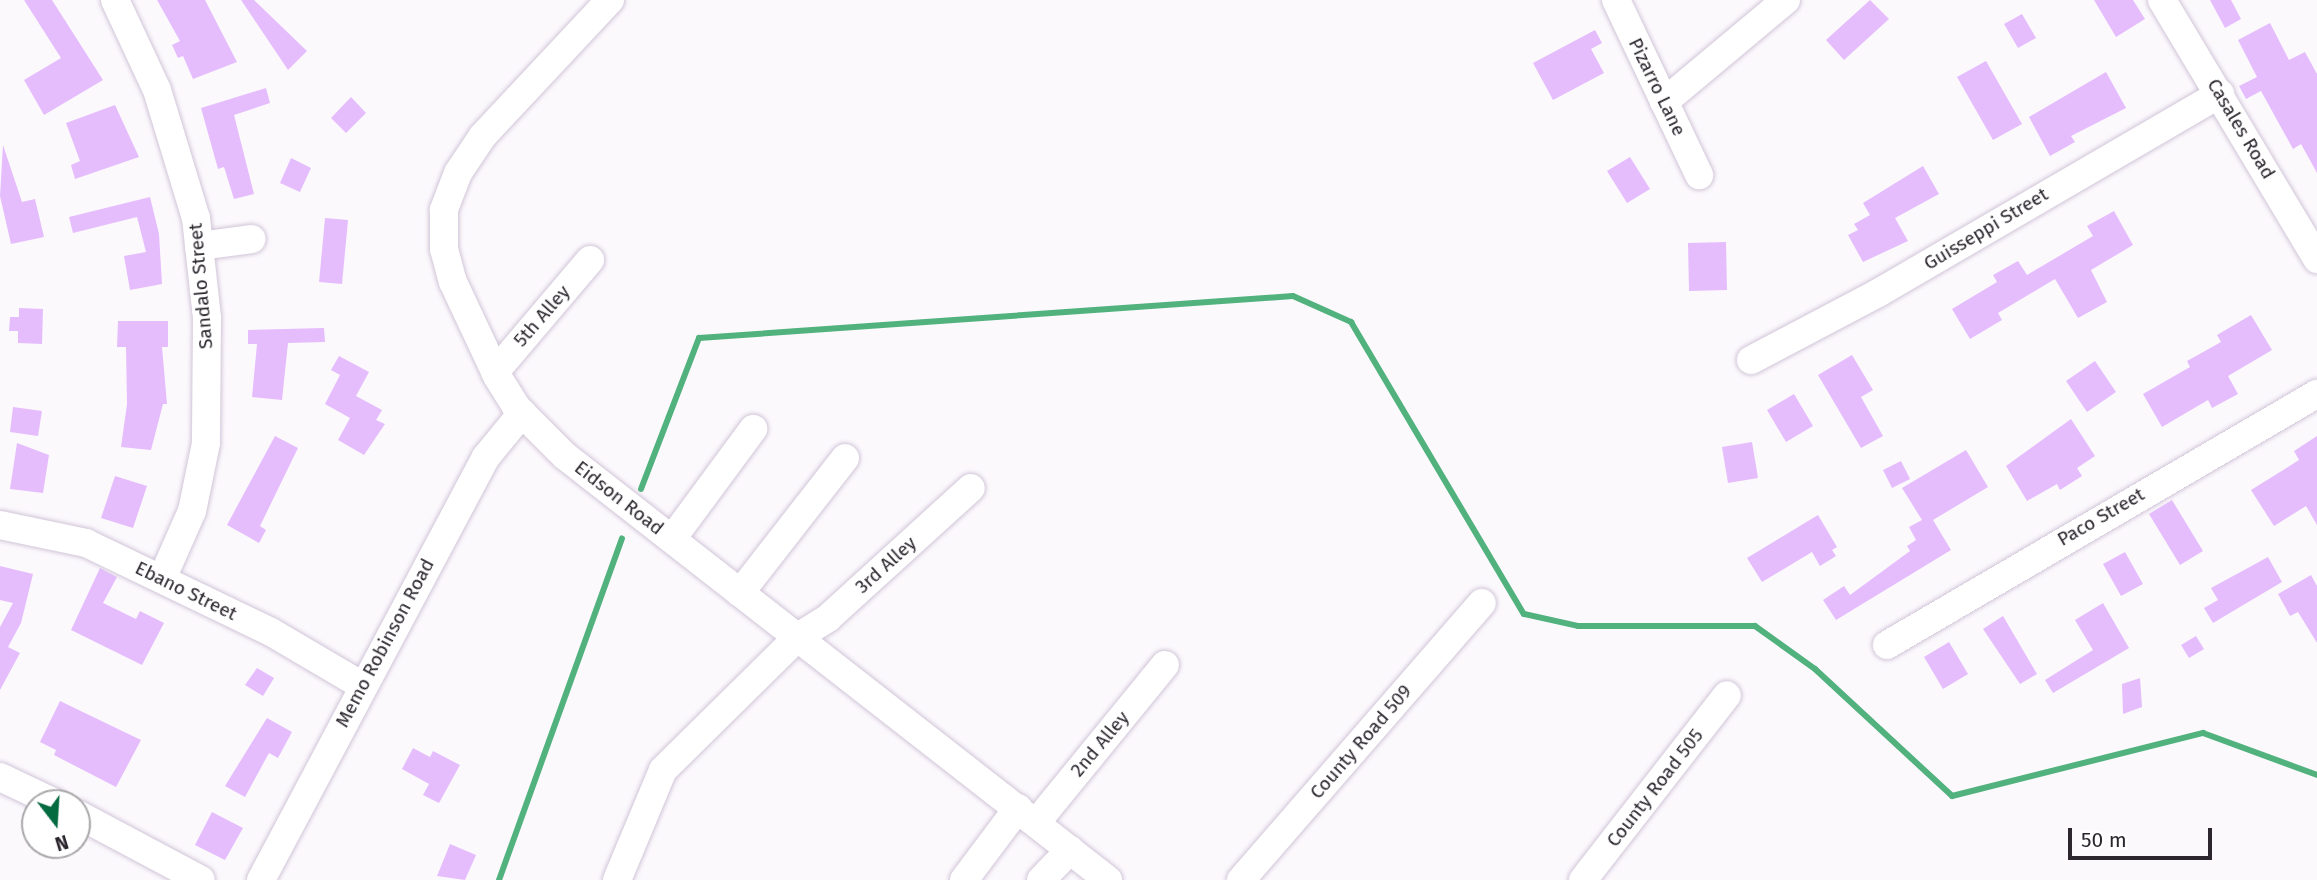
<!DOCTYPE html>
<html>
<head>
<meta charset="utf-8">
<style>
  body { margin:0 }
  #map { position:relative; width:2317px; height:880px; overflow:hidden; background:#fcf9fd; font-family:"Fira Sans",sans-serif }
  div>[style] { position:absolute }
  .stream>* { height:6px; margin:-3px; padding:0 3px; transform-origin:3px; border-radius:3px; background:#51b27e }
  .building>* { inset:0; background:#e5bdfd }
  .roads { filter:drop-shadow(0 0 2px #d1c5d8) drop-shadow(0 0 2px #d1c5d8) }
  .minor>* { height:28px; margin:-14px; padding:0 14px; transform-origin:14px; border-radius:14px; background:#fff }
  span { translate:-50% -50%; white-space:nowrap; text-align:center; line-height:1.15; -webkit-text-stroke:6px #fff; paint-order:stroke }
  .street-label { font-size:19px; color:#2b262e }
  .north { position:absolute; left:21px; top:789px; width:70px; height:70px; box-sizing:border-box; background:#fff; border:2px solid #aaa8ab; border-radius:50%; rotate:163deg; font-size:19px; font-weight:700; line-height:28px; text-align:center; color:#2b262e }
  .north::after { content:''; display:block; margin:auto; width:24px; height:32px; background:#046a40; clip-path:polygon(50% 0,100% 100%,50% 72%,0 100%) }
  .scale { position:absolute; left:2068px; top:828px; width:144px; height:32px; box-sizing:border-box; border:4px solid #2b262e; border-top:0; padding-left:9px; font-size:21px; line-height:24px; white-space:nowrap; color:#2b262e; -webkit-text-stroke:5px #fff; paint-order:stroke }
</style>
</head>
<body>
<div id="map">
  <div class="stream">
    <div style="left:641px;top:489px;width:162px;rotate:-69deg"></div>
    <div style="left:699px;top:338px;width:595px;rotate:-4.04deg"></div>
    <div style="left:1293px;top:296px;width:64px;rotate:24.1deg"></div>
    <div style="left:1351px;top:322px;width:339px;rotate:59.4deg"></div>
    <div style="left:1524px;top:614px;width:55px;rotate:12.5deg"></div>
    <div style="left:1578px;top:626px;width:177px"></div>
    <div style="left:1755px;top:626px;width:74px;rotate:35.6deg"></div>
    <div style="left:1815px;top:669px;width:187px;rotate:42.8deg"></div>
    <div style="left:1952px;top:796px;width:259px;rotate:-14.1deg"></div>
    <div style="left:2203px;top:733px;width:121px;rotate:20.2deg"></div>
    <div style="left:499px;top:880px;width:363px;rotate:-70.2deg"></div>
  </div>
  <div class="building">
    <div style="clip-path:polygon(24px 0,52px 0,103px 80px,44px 115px,24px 80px,61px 58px)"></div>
    <div style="clip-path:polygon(157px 0,205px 0,237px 62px,193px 79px,183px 56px,178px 58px,172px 45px,180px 41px)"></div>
    <div style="clip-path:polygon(241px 0,254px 0,307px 51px,288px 70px)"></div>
    <div style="clip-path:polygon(1870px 0,1889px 19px,1844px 60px,1826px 40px)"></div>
    <div style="clip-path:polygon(2094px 0,2133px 0,2145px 19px,2116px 37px)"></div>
    <div style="clip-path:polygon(2210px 0,2231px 0,2241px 19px,2225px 28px)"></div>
    <div style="clip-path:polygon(2022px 14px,2036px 38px,2018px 48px,2004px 24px)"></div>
    <div style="clip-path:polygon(2270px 23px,2289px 60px,2305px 52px,2317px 74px,2317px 173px,2301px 144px,2293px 149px,2261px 91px,2246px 99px,2239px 86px,2257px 77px,2238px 40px)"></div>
    <div style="clip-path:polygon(1595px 30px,1602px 43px,1591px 49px,1604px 73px,1553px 100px,1533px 63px)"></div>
    <div style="clip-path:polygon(1986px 61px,2022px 124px,1993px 140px,1957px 77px)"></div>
    <div style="clip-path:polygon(2106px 72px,2126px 108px,2071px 136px,2075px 142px,2050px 156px,2029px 117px)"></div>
    <div style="clip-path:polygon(266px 88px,270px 103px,234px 115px,254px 194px,234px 199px,224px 167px,218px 169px,201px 108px)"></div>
    <div style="clip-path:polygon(351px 97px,366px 113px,346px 133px,331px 118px)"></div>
    <div style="clip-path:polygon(115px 105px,139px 157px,75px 179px,71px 165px,80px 161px,66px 123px)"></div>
    <div style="clip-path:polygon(3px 145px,22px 202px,35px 199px,44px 237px,11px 244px,0 196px)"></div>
    <div style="clip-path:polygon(1630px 157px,1650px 189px,1627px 203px,1607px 171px)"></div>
    <div style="clip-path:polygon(291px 158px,311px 168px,300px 192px,280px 183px)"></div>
    <div style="clip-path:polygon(1923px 166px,1939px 194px,1895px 218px,1908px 241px,1863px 262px,1848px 235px,1858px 230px,1854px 224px,1870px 215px,1863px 203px)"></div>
    <div style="clip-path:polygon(150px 197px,159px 234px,162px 284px,130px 290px,124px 256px,146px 252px,137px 217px,73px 233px,69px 217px)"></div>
    <div style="clip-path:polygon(2114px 211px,2133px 245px,2091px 270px,2107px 302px,2078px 318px,2055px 279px,1998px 313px,2002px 320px,1970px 339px,1952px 309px,1997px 282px,1993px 275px,2018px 261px,2027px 275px,2093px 236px,2087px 226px)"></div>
    <div style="clip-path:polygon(325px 218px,348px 220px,342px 284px,319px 282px)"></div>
    <div style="clip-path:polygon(1726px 242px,1727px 290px,1689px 291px,1688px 243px)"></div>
    <div style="clip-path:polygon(19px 308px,43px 309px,42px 344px,18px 343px,18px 331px,9px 331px,10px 317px,19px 317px)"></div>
    <div style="clip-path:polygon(2251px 315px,2272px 350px,2228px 376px,2238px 394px,2212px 408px,2208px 400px,2162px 427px,2143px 394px,2190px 367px,2187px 361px,2221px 342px,2217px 335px)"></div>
    <div style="clip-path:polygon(118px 321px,168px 321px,168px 347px,162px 347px,167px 404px,163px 404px,151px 450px,121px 447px,127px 404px,126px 347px,117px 347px)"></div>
    <div style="clip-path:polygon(324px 328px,325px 342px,288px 343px,282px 400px,252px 397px,257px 344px,248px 344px,248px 330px)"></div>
    <div style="clip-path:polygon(1852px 355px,1873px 390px,1861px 397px,1883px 436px,1861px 448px,1818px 375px)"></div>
    <div style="clip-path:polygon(339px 356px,369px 372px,356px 396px,382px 410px,376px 420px,385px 424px,364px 455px,338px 440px,350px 418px,325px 404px,340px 375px,331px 370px)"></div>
    <div style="clip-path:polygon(2095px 361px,2116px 392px,2087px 412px,2066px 381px)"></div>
    <div style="clip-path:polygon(1794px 394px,1813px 426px,1786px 442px,1767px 410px)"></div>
    <div style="clip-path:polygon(13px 407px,42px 411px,38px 436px,10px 432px)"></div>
    <div style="clip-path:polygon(2071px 419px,2095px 456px,2077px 468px,2082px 476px,2060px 490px,2057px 484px,2027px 501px,2006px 466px)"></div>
    <div style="clip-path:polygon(275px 436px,298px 448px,260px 526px,266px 530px,259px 543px,227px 525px)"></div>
    <div style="clip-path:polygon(2317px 436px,2317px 525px,2306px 506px,2274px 526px,2251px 490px,2299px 460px,2294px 451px)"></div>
    <div style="clip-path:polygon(1752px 442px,1758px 478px,1728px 483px,1722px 447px)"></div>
    <div style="clip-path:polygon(17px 443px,49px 455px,43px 493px,10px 489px)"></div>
    <div style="clip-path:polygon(1966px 450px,1988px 487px,1933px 520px,1951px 550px,1836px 620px,1823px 600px,1844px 586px,1850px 595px,1910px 551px,1907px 546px,1916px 540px,1909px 527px,1922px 520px,1902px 488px)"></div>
    <div style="clip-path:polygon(1901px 461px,1910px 479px,1892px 488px,1883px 470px)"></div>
    <div style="clip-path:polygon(115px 476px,147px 486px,133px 528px,101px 518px)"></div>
    <div style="clip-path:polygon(2172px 500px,2203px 551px,2180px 565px,2149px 514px)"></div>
    <div style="clip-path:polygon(1818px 515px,1837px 547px,1832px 550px,1836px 556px,1820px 566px,1812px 552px,1762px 582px,1747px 558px)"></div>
    <div style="clip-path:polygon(2125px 552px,2143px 584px,2121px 596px,2103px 564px)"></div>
    <div style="clip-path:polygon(2268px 557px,2282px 582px,2213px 623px,2204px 608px,2218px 600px,2211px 588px)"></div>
    <div style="clip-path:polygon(0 566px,33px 574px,21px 623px,8px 647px,20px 653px,0 690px,0 627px,13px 603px,0 600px)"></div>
    <div style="clip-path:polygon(100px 568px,117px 577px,103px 603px,136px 619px,140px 611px,164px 623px,142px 665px,71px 630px)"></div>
    <div style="clip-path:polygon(2311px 575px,2317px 586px,2317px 643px,2298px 612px,2290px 616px,2278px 594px)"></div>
    <div style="clip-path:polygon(2103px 603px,2129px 648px,2053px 693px,2045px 680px,2093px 650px,2075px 620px)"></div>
    <div style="clip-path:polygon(2003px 616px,2037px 674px,2020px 684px,1983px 629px)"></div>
    <div style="clip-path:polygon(2196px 636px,2204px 649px,2189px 658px,2181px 645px)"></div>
    <div style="clip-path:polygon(1949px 642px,1968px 674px,1943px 689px,1924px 657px)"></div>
    <div style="clip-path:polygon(257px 668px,274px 678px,263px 696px,245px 685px)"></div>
    <div style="clip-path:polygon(2140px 678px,2142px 707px,2123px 714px,2122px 684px)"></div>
    <div style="clip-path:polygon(60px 701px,141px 740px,116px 787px,54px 755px,56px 750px,40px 742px)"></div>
    <div style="clip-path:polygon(267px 718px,292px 732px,278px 758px,269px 753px,245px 797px,225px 786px)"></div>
    <div style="clip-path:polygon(413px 748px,430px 757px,433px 751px,460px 765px,439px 803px,423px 795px,429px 784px,402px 769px)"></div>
    <div style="clip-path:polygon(212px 812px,243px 828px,225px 860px,195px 845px)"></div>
    <div style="clip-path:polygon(450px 844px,476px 855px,465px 880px,437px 876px)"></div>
  </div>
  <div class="roads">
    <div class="minor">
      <div style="left:115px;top:0;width:99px;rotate:65deg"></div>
      <div style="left:157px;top:90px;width:134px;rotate:73.1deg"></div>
      <div style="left:196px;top:218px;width:101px;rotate:83.7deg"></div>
      <div style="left:207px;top:318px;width:125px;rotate:90.5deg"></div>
      <div style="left:206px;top:443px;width:69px;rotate:101.6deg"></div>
      <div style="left:192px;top:511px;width:74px;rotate:113.8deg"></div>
      <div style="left:610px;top:0;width:187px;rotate:133.1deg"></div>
      <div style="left:482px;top:137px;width:43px;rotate:123.7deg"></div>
      <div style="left:458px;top:173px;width:40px;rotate:111deg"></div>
      <div style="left:444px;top:210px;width:39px;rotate:90deg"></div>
      <div style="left:444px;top:249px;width:34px;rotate:75deg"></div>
      <div style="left:453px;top:282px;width:104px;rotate:64.9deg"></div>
      <div style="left:497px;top:376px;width:36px;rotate:58deg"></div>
      <div style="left:516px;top:407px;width:69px;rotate:45deg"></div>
      <div style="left:565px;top:456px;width:689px;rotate:37.98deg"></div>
      <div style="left:1616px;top:0;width:194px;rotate:64.6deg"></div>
      <div style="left:2162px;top:0;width:302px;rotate:59.1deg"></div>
      <div style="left:1664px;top:102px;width:159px;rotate:-39.9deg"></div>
      <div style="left:199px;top:246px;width:53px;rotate:-7.5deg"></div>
      <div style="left:1751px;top:360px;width:144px;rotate:-27.8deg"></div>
      <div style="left:1878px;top:293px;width:396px;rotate:-30.2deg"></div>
      <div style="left:495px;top:372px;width:147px;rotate:-49.7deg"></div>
      <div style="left:0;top:525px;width:88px;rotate:11.8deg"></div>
      <div style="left:86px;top:543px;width:205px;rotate:25.7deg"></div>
      <div style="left:271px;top:632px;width:104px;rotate:30.5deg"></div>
      <div style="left:672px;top:539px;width:137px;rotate:-53.6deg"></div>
      <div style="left:740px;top:593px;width:171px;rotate:-52.1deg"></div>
      <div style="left:1887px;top:645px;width:498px;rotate:-30.3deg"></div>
      <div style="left:0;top:777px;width:61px;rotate:25.3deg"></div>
      <div style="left:77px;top:814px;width:140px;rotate:28deg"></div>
      <div style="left:1036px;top:823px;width:204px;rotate:-50.8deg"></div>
      <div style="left:261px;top:880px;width:479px;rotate:-62deg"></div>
      <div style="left:486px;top:457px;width:57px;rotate:-50.7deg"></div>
      <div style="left:617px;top:880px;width:119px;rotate:-67.3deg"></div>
      <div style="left:663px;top:770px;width:190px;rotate:-44.6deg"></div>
      <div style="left:798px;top:637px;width:36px;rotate:-32deg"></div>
      <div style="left:828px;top:618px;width:193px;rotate:-42.3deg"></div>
      <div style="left:964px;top:880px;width:90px;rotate:-53.1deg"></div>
      <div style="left:1041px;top:880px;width:42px;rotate:-46deg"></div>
      <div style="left:1241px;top:880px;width:367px;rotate:-49deg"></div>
      <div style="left:1583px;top:880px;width:234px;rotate:-52.1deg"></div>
    </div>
  </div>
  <div class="street-label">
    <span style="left:1657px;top:87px;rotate:64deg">Pizarro Lane</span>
    <span style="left:2241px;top:129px;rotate:59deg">Casales Road</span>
    <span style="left:1986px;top:229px;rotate:-31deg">Guisseppi Street</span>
    <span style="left:201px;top:286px;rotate:-95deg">Sandalo Street</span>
    <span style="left:542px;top:316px;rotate:-49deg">5th Alley</span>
    <span style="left:619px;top:498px;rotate:38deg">Eidson Road</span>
    <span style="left:2101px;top:517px;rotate:-30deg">Paco Street</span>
    <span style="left:886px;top:565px;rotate:-42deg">3rd Alley</span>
    <span style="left:186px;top:591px;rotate:26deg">Ebano Street</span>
    <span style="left:385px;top:643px;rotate:-62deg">Memo Robinson Road</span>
    <span style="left:1361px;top:742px;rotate:-49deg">County Road 509</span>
    <span style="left:1100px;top:744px;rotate:-50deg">2nd Alley</span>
    <span style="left:1655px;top:788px;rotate:-52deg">County Road 505</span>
  </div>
  <div class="north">N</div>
  <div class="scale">50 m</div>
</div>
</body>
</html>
